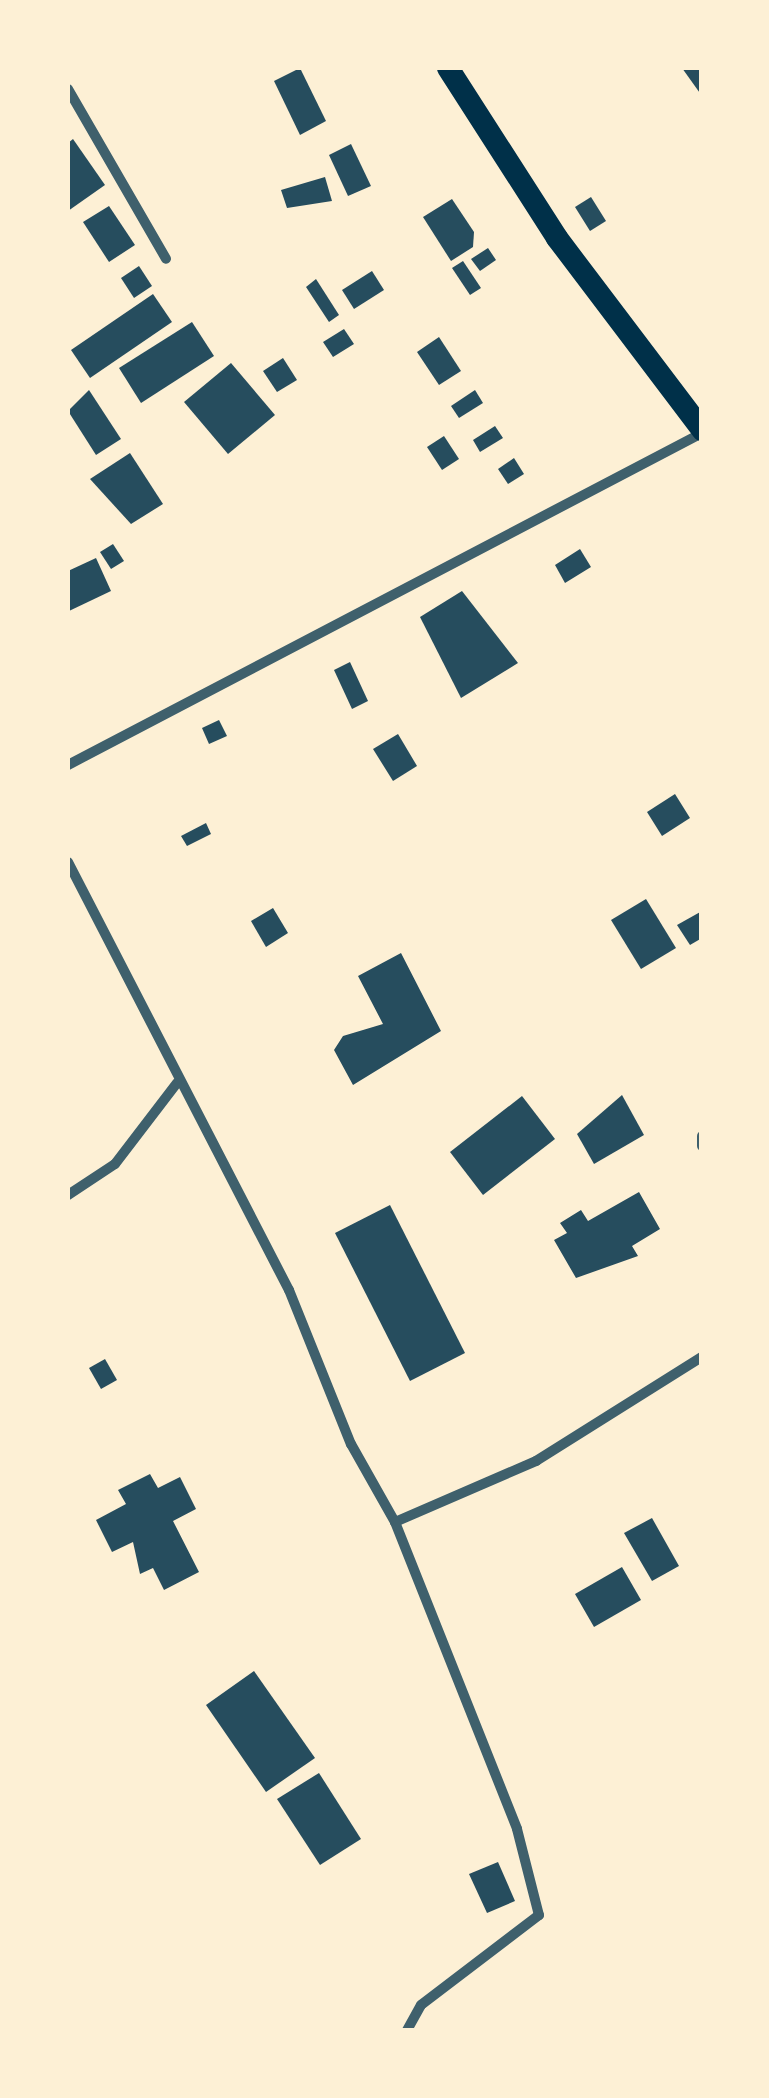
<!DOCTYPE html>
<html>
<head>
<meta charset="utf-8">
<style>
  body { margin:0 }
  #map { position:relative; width:769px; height:2098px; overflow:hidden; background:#fdf0d5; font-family:"Zilla Slab",serif }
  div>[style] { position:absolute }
  .building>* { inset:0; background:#264d5e }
  .minor>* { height:10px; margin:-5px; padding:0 5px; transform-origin:5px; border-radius:5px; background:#3f606c }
  .primary>* { height:22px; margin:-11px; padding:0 11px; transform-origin:11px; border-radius:11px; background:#003049 }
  span { translate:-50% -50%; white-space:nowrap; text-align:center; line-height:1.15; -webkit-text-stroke:8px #fdf0d5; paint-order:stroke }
  .frame { position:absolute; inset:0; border:70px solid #fdf0d5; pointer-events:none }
</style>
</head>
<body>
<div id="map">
  <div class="building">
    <div style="clip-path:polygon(300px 68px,326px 121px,300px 135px,274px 81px)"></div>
    <div style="clip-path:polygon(682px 68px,702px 68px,702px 96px)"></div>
    <div style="clip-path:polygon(73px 139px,105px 185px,68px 211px,68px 143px)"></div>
    <div style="clip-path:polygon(351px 144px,371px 186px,348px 196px,329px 155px)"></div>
    <div style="clip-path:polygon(325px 177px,332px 201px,287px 208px,281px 190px)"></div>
    <div style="clip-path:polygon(591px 197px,606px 221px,590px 231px,575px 207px)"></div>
    <div style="clip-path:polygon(452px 199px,474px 232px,473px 247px,451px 261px,423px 217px)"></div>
    <div style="clip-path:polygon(109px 206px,135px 245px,109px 262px,83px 222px)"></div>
    <div style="clip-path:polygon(488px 248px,496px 260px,480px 271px,471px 259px)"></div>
    <div style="clip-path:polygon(463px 261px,481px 288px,470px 295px,452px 268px)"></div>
    <div style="clip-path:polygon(139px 266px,152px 286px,134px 298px,121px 278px)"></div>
    <div style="clip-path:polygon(372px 271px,384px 290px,354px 309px,342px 290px)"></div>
    <div style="clip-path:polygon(316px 279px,339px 315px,329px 322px,306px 287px)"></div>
    <div style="clip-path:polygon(153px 294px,172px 322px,90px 378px,71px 350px)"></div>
    <div style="clip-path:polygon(192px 322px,214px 356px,141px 403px,119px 368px)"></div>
    <div style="clip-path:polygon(344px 329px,354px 344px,333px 357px,323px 342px)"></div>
    <div style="clip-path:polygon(439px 337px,461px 371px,439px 385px,417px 352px)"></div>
    <div style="clip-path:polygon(283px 358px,297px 380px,277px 392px,263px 371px)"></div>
    <div style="clip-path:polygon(231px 363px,275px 415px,228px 454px,184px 402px)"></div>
    <div style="clip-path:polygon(89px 390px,121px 439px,96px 455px,68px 411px)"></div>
    <div style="clip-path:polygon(475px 390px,483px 403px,459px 418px,451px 406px)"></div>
    <div style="clip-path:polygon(495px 426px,503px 438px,480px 452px,473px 440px)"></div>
    <div style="clip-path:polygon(444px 436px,459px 459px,442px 470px,427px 447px)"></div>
    <div style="clip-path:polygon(130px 453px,163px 504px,131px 524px,90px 479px)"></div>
    <div style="clip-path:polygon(514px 458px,524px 474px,508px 484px,498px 469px)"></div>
    <div style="clip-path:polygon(113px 544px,124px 561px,111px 569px,100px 552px)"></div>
    <div style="clip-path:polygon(580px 549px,591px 567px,565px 583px,555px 565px)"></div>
    <div style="clip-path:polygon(96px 558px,111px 591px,69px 611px,68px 571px)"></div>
    <div style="clip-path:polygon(462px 591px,518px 663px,461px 698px,420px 617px)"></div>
    <div style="clip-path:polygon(350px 662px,368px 701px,352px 709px,334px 670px)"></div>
    <div style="clip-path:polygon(219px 720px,227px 736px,209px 744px,202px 728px)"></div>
    <div style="clip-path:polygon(398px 734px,417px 766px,393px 781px,373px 749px)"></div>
    <div style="clip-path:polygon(675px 794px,690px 818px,662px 836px,647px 812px)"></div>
    <div style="clip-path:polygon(206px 823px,211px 834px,187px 846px,181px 836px)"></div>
    <div style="clip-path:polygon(646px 899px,676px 948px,641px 969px,611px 920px)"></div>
    <div style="clip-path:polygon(273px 908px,288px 933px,266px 947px,251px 921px)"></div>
    <div style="clip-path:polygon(702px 911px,702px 938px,690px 945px,677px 925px)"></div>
    <div style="clip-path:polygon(401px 953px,441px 1031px,353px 1085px,334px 1050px,343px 1036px,383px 1024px,358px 976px)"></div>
    <div style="clip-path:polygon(622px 1095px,644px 1135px,594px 1164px,577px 1134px)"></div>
    <div style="clip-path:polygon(522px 1096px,555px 1139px,483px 1195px,450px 1152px)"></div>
    <div style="clip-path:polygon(639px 1192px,660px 1229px,632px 1246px,638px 1256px,576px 1278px,554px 1240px,567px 1233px,560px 1223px,581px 1210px,588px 1221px)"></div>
    <div style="clip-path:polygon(390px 1205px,465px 1353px,410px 1381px,335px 1233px)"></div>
    <div style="clip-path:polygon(105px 1359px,117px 1380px,101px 1389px,89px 1368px)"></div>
    <div style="clip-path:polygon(150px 1474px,158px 1488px,180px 1477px,196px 1509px,173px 1521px,199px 1572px,164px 1590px,153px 1568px,140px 1574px,133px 1542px,112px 1552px,96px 1520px,126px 1504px,118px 1490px)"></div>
    <div style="clip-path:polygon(652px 1518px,679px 1566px,652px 1581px,624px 1533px)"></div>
    <div style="clip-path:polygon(622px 1567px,641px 1600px,594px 1627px,575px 1594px)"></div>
    <div style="clip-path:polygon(254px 1671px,315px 1758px,266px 1792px,206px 1705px)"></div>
    <div style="clip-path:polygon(319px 1773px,361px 1839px,320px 1865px,277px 1799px)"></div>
    <div style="clip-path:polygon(498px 1862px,515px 1901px,487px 1913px,469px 1874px)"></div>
  </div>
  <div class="minor">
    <div style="left:68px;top:89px;width:196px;rotate:60deg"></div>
    <div style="left:68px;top:765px;width:716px;rotate:-27.64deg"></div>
    <div style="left:68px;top:862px;width:482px;rotate:62.7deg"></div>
    <div style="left:289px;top:1290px;width:166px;rotate:68.1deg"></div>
    <div style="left:351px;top:1444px;width:90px;rotate:60.6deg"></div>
    <div style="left:395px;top:1522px;width:154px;rotate:-23.4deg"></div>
    <div style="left:536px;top:1461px;width:196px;rotate:-32.1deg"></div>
    <div style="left:702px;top:1136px;width:10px;rotate:90deg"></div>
    <div style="left:68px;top:1195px;width:56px;rotate:-33.4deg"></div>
    <div style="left:115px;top:1164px;width:102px;rotate:-52.6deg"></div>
    <div style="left:395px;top:1522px;width:330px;rotate:68.3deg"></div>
    <div style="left:517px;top:1829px;width:89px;rotate:75.7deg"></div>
    <div style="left:539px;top:1915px;width:148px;rotate:142.7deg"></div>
    <div style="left:421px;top:2005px;width:29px;rotate:119deg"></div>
  </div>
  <div class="primary">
    <div style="left:448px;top:68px;width:202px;rotate:57.3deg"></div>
    <div style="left:557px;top:238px;width:241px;rotate:52.9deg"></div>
  </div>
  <div class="frame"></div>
</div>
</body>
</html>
